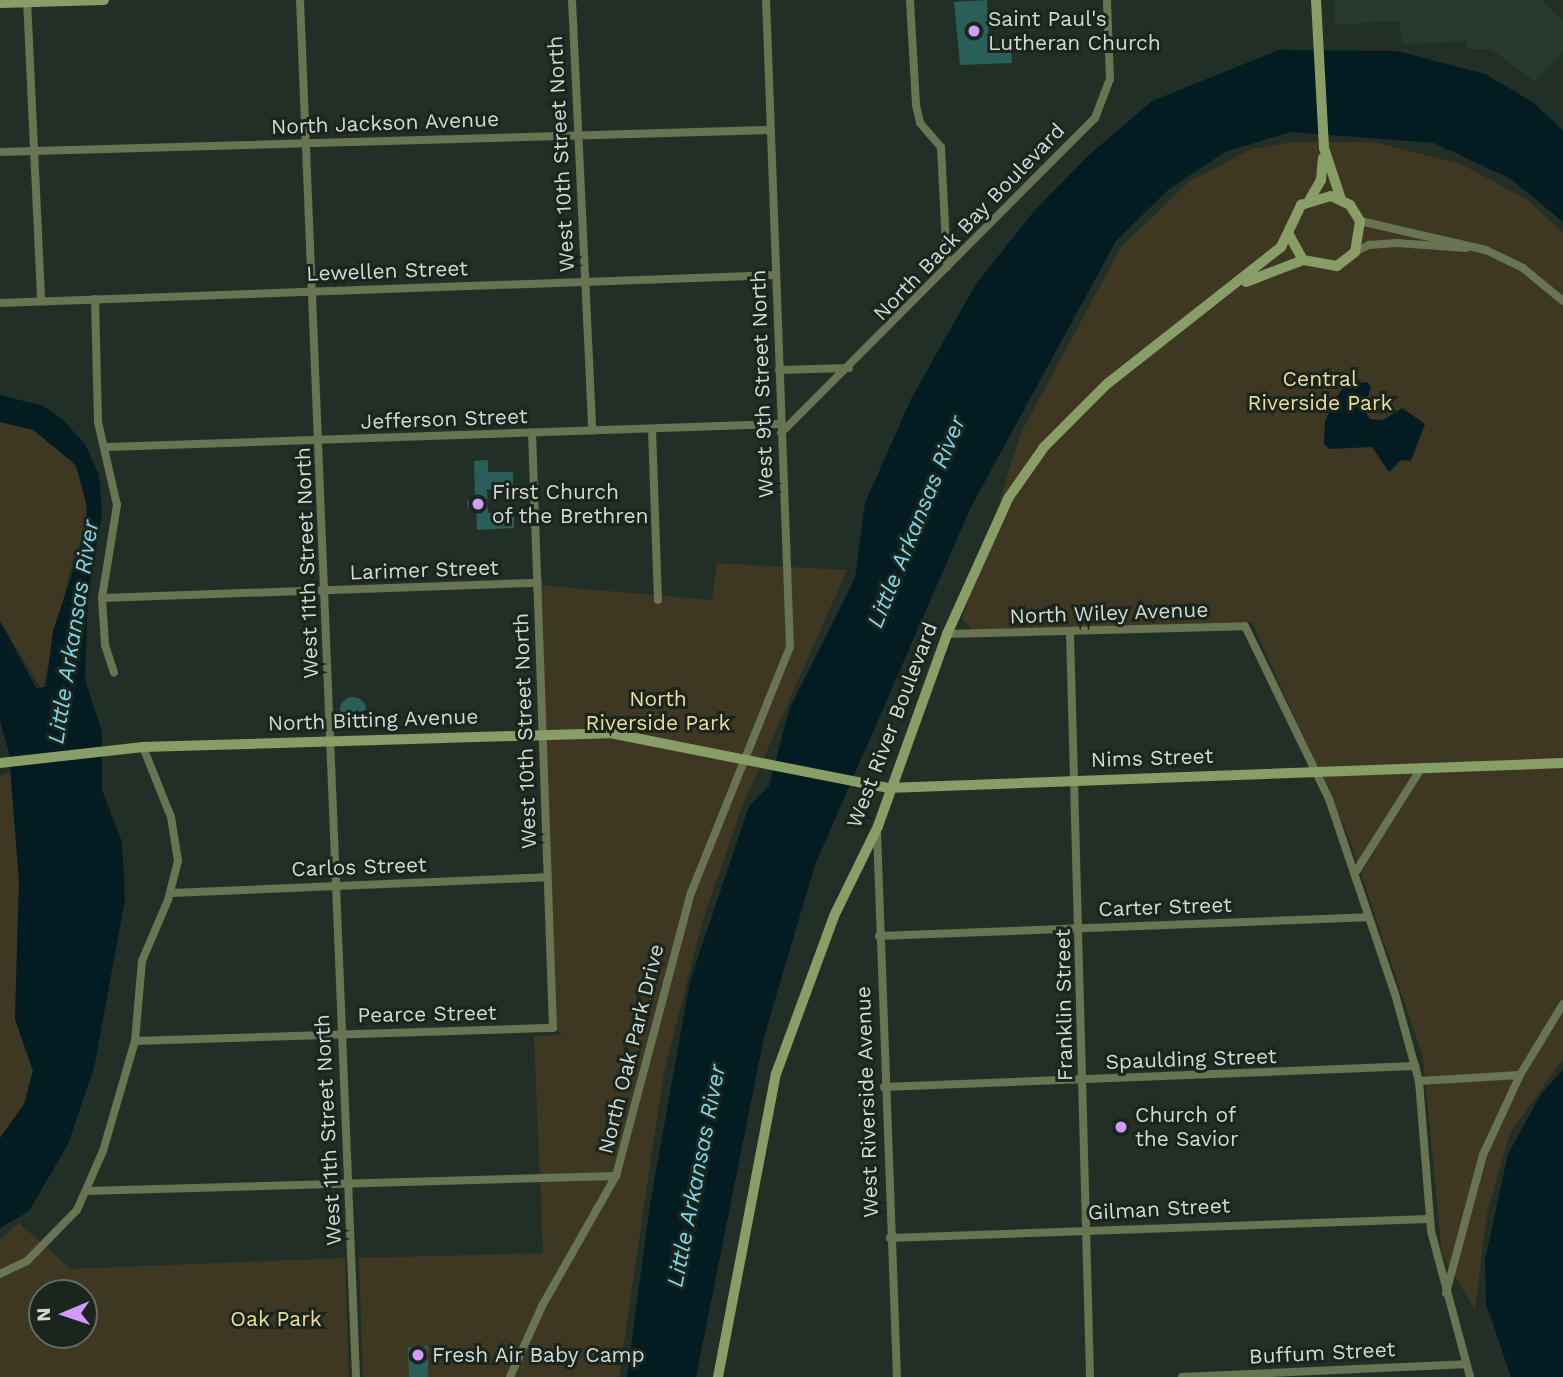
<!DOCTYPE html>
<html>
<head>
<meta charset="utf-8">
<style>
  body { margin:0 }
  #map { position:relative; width:1563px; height:1377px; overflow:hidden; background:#222f27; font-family:"Work Sans",sans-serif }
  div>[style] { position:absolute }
  .built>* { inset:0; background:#273a2d }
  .green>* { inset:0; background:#3e3823 }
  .water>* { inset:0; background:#021c22 }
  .building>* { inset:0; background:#2a5f59 }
  .round { border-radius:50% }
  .street>* { height:8px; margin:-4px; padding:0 4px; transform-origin:4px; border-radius:4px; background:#687452 }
  .secondary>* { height:10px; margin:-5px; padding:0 5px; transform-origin:5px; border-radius:5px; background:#899d66 }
  .dots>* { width:19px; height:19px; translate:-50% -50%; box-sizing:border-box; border:4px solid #19251d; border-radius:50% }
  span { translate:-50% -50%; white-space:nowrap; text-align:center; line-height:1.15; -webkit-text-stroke:6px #19251d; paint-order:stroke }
  .poi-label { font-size:21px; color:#d2dad4 }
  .left { translate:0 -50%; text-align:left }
  .street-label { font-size:21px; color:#d2dad4 }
  .park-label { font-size:21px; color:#f0dc9a }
  .water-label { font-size:23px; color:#80d4ea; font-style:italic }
  .north { position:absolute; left:28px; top:1279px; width:70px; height:70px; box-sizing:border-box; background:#19251d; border:2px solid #636d66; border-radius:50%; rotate:268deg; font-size:19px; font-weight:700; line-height:28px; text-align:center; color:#d2dad4 }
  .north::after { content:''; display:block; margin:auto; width:24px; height:32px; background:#d39cfc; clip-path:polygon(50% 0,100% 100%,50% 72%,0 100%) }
</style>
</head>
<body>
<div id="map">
  <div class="built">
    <div style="clip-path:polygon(1334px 0,1541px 0,1563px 21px,1563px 52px,1534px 81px,1491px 49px,1467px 49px,1466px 41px,1403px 44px,1399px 21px,1335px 25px)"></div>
  </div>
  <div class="green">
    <div style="clip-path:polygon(1293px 142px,1374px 142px,1461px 164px,1528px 200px,1563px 233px,1563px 1059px,1510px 1133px,1487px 1212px,1475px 1310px,1442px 1255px,1423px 1058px,1349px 838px,1252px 622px,973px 631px,962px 619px,1021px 433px,1121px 247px,1190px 181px,1251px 149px)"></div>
    <div style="clip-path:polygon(0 422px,33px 430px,67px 455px,84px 480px,87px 529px,73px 559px,42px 690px,0 621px)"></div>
    <div style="clip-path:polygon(717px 563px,847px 570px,742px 807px,703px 919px,663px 1077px,619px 1377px,363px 1377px,359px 1258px,543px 1253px,534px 1036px,563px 1035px,555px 1028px,538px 585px,712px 600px)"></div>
    <div style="clip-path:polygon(10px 771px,19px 880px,15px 1019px,33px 1071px,24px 1104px,0 1138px,0 777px)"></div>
    <div style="clip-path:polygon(evenodd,19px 1223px,71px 1269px,345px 1258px,349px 1377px,0 1377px,0 1239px,19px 1223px,42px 1293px,84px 1293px,84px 1335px,42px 1335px,42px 1293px)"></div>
  </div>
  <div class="water">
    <div style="clip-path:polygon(1279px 50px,1397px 51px,1485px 74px,1534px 103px,1563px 131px,1563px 222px,1511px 179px,1434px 143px,1290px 132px,1225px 152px,1169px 189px,1116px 241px,971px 507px,815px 865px,764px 1037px,696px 1377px,627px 1377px,650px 1204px,690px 981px,749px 806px,769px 786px,789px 710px,855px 578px,865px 503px,912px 397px,976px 284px,1034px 211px,1089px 155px,1152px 101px)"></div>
    <div style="clip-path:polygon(1367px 382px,1371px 386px,1364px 410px,1370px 419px,1383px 420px,1402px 408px,1425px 424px,1411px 461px,1401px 460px,1389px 472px,1372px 447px,1330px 449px,1324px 444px,1325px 421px,1337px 396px,1346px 385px)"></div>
    <div style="clip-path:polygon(0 395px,43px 406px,62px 419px,85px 444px,99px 475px,102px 514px,88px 593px,85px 680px,102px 732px,102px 790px,122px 842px,125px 900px,94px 1068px,68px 1144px,29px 1211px,0 1228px,0 1138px,24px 1104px,33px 1071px,15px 1019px,19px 880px,9px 753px,0 721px,0 621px,36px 688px,46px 687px,53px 631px,87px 529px,87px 507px,76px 465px,33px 430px,0 422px)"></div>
    <div style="clip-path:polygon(1563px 1069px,1563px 1377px,1511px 1377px,1486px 1304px,1485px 1260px,1508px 1154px,1540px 1096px)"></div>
  </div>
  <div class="building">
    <div style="clip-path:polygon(987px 0,989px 46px,1011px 45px,1012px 63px,960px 65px,954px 2px)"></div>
    <div style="clip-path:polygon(488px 460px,488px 472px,513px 472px,513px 493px,487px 489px,488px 513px,514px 513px,514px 528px,477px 530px,476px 507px,468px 508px,467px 501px,475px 500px,474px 461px)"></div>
    <div class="round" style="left:340px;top:697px;width:26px;height:26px"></div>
    <div style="clip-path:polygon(428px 1346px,428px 1377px,409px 1377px,408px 1347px)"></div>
  </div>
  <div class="street">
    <div style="left:27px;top:0;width:301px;rotate:87.3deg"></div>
    <div style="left:300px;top:0;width:1378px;rotate:87.67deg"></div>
    <div style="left:572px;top:0;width:431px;rotate:87.3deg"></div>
    <div style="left:910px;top:0;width:105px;rotate:86.7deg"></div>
    <div style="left:916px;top:105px;width:18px;rotate:77deg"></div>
    <div style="left:920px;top:123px;width:32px;rotate:49deg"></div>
    <div style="left:941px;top:147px;width:120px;rotate:87.1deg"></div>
    <div style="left:0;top:152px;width:770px;rotate:-1.64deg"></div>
    <div style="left:1360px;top:221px;width:129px;rotate:13deg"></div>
    <div style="left:1486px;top:250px;width:41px;rotate:25.9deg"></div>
    <div style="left:1523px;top:268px;width:52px;rotate:39.5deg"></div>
    <div style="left:1355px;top:252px;width:16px;rotate:-27deg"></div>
    <div style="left:1369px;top:245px;width:28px;rotate:-4deg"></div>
    <div style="left:1397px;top:243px;width:69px;rotate:4.1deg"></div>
    <div style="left:95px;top:299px;width:123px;rotate:88.6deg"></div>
    <div style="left:98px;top:422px;width:85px;rotate:77.1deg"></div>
    <div style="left:117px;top:505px;width:94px;rotate:99.2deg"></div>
    <div style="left:102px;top:598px;width:47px;rotate:86.3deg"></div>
    <div style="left:105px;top:645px;width:29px;rotate:72deg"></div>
    <div style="left:0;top:303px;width:776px;rotate:-2.07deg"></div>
    <div style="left:779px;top:370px;width:70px;rotate:-1.6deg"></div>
    <div style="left:652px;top:429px;width:171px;rotate:88deg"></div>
    <div style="left:781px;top:433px;width:445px;rotate:-45.1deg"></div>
    <div style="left:1095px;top:118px;width:42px;rotate:-69deg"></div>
    <div style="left:1110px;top:79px;width:79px;rotate:-92.2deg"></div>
    <div style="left:108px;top:447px;width:673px;rotate:-1.96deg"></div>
    <div style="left:102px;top:598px;width:436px;rotate:-2deg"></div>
    <div style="left:1070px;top:632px;width:745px;rotate:88.46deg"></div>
    <div style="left:947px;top:634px;width:298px;rotate:-1.5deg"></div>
    <div style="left:1245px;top:626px;width:192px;rotate:64.1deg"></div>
    <div style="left:1329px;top:799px;width:206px;rotate:71.3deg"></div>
    <div style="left:1395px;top:994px;width:90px;rotate:74.6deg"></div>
    <div style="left:1419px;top:1081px;width:150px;rotate:85.4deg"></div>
    <div style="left:1431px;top:1231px;width:151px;rotate:75deg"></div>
    <div style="left:877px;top:832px;width:545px;rotate:87.9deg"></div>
    <div style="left:1355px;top:873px;width:125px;rotate:-57.7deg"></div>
    <div style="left:171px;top:893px;width:377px;rotate:-2.4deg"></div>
    <div style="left:879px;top:936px;width:489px;rotate:-2.2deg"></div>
    <div style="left:135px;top:1041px;width:418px;rotate:-1.8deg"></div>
    <div style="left:553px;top:1028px;width:595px;rotate:-92.02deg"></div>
    <div style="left:1419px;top:1081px;width:101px;rotate:-3.4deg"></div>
    <div style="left:884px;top:1087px;width:532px;rotate:-2.26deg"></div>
    <div style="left:86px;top:1191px;width:530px;rotate:-1.62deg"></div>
    <div style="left:890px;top:1238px;width:539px;rotate:-2.02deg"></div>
    <div style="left:0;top:1274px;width:30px;rotate:-26deg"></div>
    <div style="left:27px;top:1261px;width:71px;rotate:-45.6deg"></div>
    <div style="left:77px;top:1210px;width:64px;rotate:-66.2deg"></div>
    <div style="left:103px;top:1151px;width:115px;rotate:-73.8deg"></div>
    <div style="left:135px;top:1041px;width:80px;rotate:-85deg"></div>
    <div style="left:142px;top:961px;width:66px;rotate:-66.9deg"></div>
    <div style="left:168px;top:900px;width:40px;rotate:-75.6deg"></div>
    <div style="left:178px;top:861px;width:45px;rotate:-99deg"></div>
    <div style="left:171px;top:817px;width:75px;rotate:-111.8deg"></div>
    <div style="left:1446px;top:1293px;width:143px;rotate:-75deg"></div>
    <div style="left:1483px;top:1155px;width:88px;rotate:-65.2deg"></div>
    <div style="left:1520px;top:1075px;width:83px;rotate:-58.8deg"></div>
    <div style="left:510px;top:1377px;width:78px;rotate:-65.7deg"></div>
    <div style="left:542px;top:1306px;width:150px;rotate:-60.4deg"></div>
    <div style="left:616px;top:1176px;width:293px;rotate:-75.2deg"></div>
    <div style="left:691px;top:893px;width:265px;rotate:-68.1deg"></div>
    <div style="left:790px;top:647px;width:647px;rotate:-92.12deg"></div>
    <div style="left:1182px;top:1377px;width:282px;rotate:-2.6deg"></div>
  </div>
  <div class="secondary">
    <div style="left:1316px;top:0;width:148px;rotate:86.9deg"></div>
    <div style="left:1324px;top:148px;width:54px;rotate:71.6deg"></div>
    <div style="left:0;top:3px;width:104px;rotate:-1.7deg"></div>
    <div style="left:1310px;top:199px;width:22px;rotate:-60deg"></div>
    <div style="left:1321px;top:180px;width:22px;rotate:-85deg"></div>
    <div style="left:1246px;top:282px;width:61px;rotate:-21.1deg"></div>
    <div style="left:0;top:763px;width:144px;rotate:-6.4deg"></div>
    <div style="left:143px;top:747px;width:467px;rotate:-1.7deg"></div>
    <div style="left:610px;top:733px;width:283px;rotate:11.2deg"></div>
    <div style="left:888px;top:788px;width:675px;rotate:-2.12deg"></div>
    <div style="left:718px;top:1377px;width:309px;rotate:-79.2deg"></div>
    <div style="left:776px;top:1074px;width:168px;rotate:-69.8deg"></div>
    <div style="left:834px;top:916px;width:100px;rotate:-63.9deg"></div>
    <div style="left:878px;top:826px;width:204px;rotate:-70.2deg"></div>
    <div style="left:947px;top:634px;width:150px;rotate:-65.7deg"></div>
    <div style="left:1009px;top:497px;width:61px;rotate:-55deg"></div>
    <div style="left:1044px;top:447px;width:89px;rotate:-45deg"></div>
    <div style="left:1107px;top:384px;width:221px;rotate:-38.2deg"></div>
    <div style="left:1281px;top:247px;width:47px;rotate:-64.5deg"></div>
    <div style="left:1301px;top:205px;width:31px;rotate:-17deg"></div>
    <div style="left:1331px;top:196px;width:21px;rotate:25deg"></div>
    <div style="left:1350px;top:205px;width:19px;rotate:58deg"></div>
    <div style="left:1360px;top:221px;width:31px;rotate:99deg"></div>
    <div style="left:1355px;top:252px;width:23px;rotate:142deg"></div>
    <div style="left:1337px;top:266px;width:35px;rotate:-170deg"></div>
    <div style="left:1303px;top:260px;width:29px;rotate:-119deg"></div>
  </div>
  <div class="dots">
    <div style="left:974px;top:31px;background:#d39cfc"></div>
    <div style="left:478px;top:504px;background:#d39cfc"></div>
    <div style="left:1121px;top:1127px;background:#d39cfc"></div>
    <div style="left:418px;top:1355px;background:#d39cfc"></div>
  </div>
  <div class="poi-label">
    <span class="left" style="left:988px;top:31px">Saint Paul's<br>Lutheran Church</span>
    <span class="left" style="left:492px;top:504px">First Church<br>of the Brethren</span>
    <span class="left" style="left:1135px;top:1127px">Church of<br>the Savior</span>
    <span class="left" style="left:432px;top:1355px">Fresh Air Baby Camp</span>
  </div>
  <div class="street-label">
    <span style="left:385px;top:123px;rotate:-2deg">North Jackson Avenue</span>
    <span style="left:561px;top:154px;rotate:-93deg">West 10th Street North</span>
    <span style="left:969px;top:222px;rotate:-46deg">North Back Bay Boulevard</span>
    <span style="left:387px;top:271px;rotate:-2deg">Lewellen Street</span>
    <span style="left:762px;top:384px;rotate:-92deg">West 9th Street North</span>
    <span style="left:444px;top:419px;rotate:-2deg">Jefferson Street</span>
    <span style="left:307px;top:563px;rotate:-92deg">West 11th Street North</span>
    <span style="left:424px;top:570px;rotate:-2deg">Larimer Street</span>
    <span style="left:1109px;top:613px;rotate:-2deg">North Wiley Avenue</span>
    <span style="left:373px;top:720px;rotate:-2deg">North Bitting Avenue</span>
    <span style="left:892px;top:725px;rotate:-69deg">West River Boulevard</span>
    <span style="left:525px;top:731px;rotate:-92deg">West 10th Street North</span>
    <span style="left:1152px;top:758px;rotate:-2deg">Nims Street</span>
    <span style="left:359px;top:867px;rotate:-2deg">Carlos Street</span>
    <span style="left:1165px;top:907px;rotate:-2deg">Carter Street</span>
    <span style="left:1064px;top:1005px;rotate:-91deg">Franklin Street</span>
    <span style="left:427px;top:1014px;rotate:-1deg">Pearce Street</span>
    <span style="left:631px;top:1049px;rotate:-76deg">North Oak Park Drive</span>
    <span style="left:1191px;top:1059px;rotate:-2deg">Spaulding Street</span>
    <span style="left:867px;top:1102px;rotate:-92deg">West Riverside Avenue</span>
    <span style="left:328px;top:1130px;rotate:-93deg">West 11th Street North</span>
    <span style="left:1159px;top:1209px;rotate:-3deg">Gilman Street</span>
    <span style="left:1322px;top:1353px;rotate:-3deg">Buffum Street</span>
  </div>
  <div class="park-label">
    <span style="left:1320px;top:391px">Central<br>Riverside Park</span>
    <span style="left:658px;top:711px">North<br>Riverside Park</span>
    <span style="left:276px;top:1319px">Oak Park</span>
  </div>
  <div class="water-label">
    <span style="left:917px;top:522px;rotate:-68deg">Little Arkansas River</span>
    <span style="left:74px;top:632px;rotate:-81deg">Little Arkansas River</span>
    <span style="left:697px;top:1176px;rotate:-79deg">Little Arkansas River</span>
  </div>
  <div class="north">N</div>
</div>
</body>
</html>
